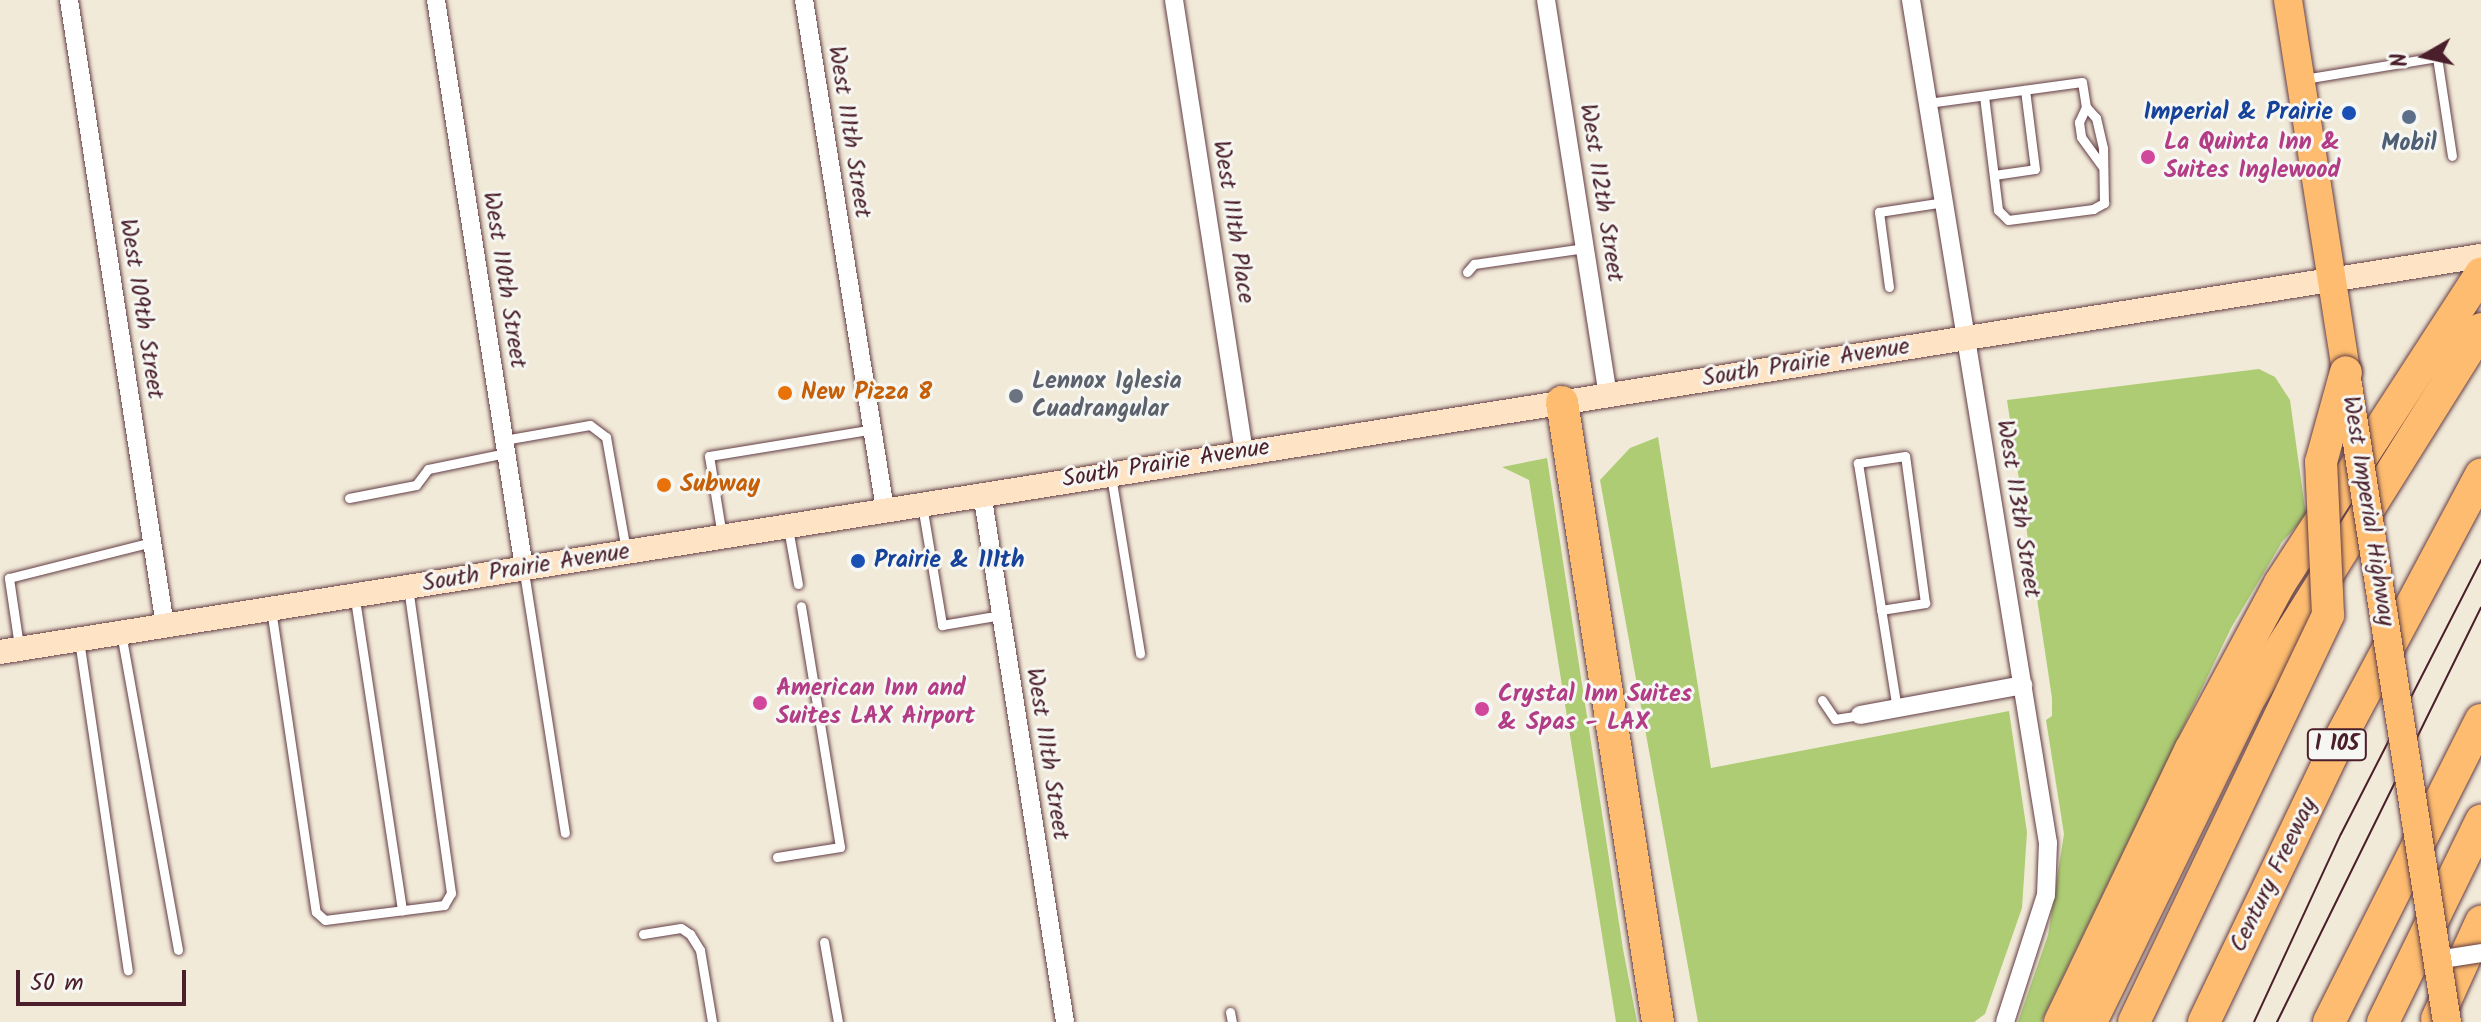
<!DOCTYPE html>
<html>
<head>
<meta charset="utf-8">
<style>
  body { margin:0 }
  #map { position:relative; width:2481px; height:1022px; overflow:hidden; background:#f2ead8; font-family:Kalam,sans-serif }
  div>[style] { position:absolute }
  .green>* { inset:0; background:#adcc74 }
  .roads { filter:drop-shadow(0 0 2px #633d45) drop-shadow(0 0 2px #633d45) }
  .service>* { height:9px; margin:-4.5px; padding:0 4.5px; transform-origin:4.5px; border-radius:4.5px; background:#fff }
  .minor>* { height:18px; margin:-9px; padding:0 9px; transform-origin:9px; border-radius:9px; background:#fff }
  .secondary>* { height:24px; margin:-12px; padding:0 12px; transform-origin:12px; border-radius:12px; background:#fee4c5 }
  .primary>* { height:28px; margin:-14px; padding:0 14px; transform-origin:14px; border-radius:14px; background:#fdbc6f }
  .motorway>* { height:32px; margin:-16px; padding:0 16px; transform-origin:16px; border-radius:16px; background:#fdbc6f }
  .tram>* { height:2px; margin:-1px; padding:0 1px; transform-origin:1px; border-radius:1px; background:#4a1f2b }
  .bridges { filter:drop-shadow(0 0 2px #633d45) drop-shadow(0 0 2px #633d45) }
  .minor-bridge>* { height:18px; margin:-9px; padding:0 9px; transform-origin:9px; border-radius:9px; background:#fff }
  .primary-bridge>* { height:28px; margin:-14px; padding:0 14px; transform-origin:14px; border-radius:14px; background:#fdbc6f }
  .motorway-bridge>* { height:32px; margin:-16px; padding:0 16px; transform-origin:16px; border-radius:16px; background:#fdbc6f }
  .dots>* { width:22px; height:22px; translate:-50% -50%; box-sizing:border-box; border:4px solid #f6f6f2; border-radius:50% }
  span { translate:-50% -50%; white-space:nowrap; text-align:center; line-height:1.15; -webkit-text-stroke:6px #f6f6f2; paint-order:stroke }
  .shield-label span { padding:2px 6px; background:#f6f6f2; border:2px solid; border-radius:6px; -webkit-text-stroke-width:0 }
  .shield-label { font-size:22px; color:#4a1f2b; font-weight:700 }
  .transit-label { font-size:24px; color:#164399; font-weight:700 }
  .right { translate:-100% -50%; text-align:right }
  .left { translate:0 -50%; text-align:left }
  .street-label { font-size:24px; color:#4a1f2b }
  .hotel-label { font-size:24px; color:#b23c85; font-weight:700 }
  .service-label { font-size:24px; color:#4e5e75; font-weight:700 }
  .worship-label { font-size:24px; color:#5b616d; font-weight:700 }
  .food-label { font-size:24px; color:#c56008; font-weight:700 }
  .north { position:absolute; left:2385px; top:16px; width:80px; height:80px; -webkit-text-stroke:6px #f6f6f2; paint-order:stroke; rotate:261deg; font-size:22px; font-weight:700; line-height:32px; text-align:center; color:#4a1f2b }
  .north::after { content:''; display:block; margin:auto; width:28px; height:36px; background:#4a1f2b; clip-path:polygon(50% 0,100% 100%,50% 72%,0 100%) }
  .scale { position:absolute; left:16px; top:970px; width:170px; height:36px; box-sizing:border-box; border:4px solid #4a1f2b; border-top:0; padding-left:10px; font-size:24px; line-height:28px; white-space:nowrap; color:#4a1f2b; -webkit-text-stroke:6px #f6f6f2; paint-order:stroke }
</style>
</head>
<body>
<div id="map">
  <div class="green">
    <div style="clip-path:polygon(2259px 369px,2275px 377px,2290px 400px,2306px 516px,2282px 542px,2231px 628px,2041px 1022px,2018px 1022px,2048px 935px,2064px 834px,2046px 720px,2052px 716px,2052px 698px,2007px 400px)"></div>
    <div style="clip-path:polygon(1658px 437px,1711px 768px,2009px 711px,2027px 832px,2022px 908px,1985px 1014px,1974px 1022px,1698px 1022px,1600px 480px,1630px 448px)"></div>
    <div style="clip-path:polygon(1547px 458px,1623px 949px,1637px 1022px,1616px 1022px,1529px 480px,1502px 467px)"></div>
  </div>
  <div class="roads">
    <div class="service">
      <div style="left:2304px;top:79px;width:135px;rotate:-9.4deg"></div>
      <div style="left:2437px;top:57px;width:100px;rotate:81.4deg"></div>
      <div style="left:1984px;top:96px;width:115px;rotate:83deg"></div>
      <div style="left:1998px;top:210px;width:14px;rotate:45deg"></div>
      <div style="left:2008px;top:220px;width:86px;rotate:-7.4deg"></div>
      <div style="left:2093px;top:209px;width:13px;rotate:-29deg"></div>
      <div style="left:2104px;top:203px;width:55px;rotate:-91deg"></div>
      <div style="left:2103px;top:148px;width:31px;rotate:-103deg"></div>
      <div style="left:2096px;top:118px;width:15px;rotate:-132deg"></div>
      <div style="left:1928px;top:103px;width:155px;rotate:-7.8deg"></div>
      <div style="left:2082px;top:82px;width:25px;rotate:81deg"></div>
      <div style="left:2086px;top:107px;width:17px;rotate:115deg"></div>
      <div style="left:2079px;top:122px;width:15px;rotate:82deg"></div>
      <div style="left:2081px;top:137px;width:36px;rotate:54deg"></div>
      <div style="left:1994px;top:175px;width:41px;rotate:-8.3deg"></div>
      <div style="left:2035px;top:169px;width:80px;rotate:-97.2deg"></div>
      <div style="left:1467px;top:272px;width:11px;rotate:-49deg"></div>
      <div style="left:1474px;top:264px;width:112px;rotate:-8.2deg"></div>
      <div style="left:1889px;top:287px;width:76px;rotate:-97.6deg"></div>
      <div style="left:1879px;top:212px;width:66px;rotate:-8.7deg"></div>
      <div style="left:504px;top:440px;width:87px;rotate:-9.9deg"></div>
      <div style="left:590px;top:425px;width:20px;rotate:37deg"></div>
      <div style="left:606px;top:437px;width:116px;rotate:80deg"></div>
      <div style="left:1111px;top:476px;width:180px;rotate:80.7deg"></div>
      <div style="left:349px;top:498px;width:68px;rotate:-11deg"></div>
      <div style="left:416px;top:485px;width:20px;rotate:-53deg"></div>
      <div style="left:428px;top:469px;width:80px;rotate:-11.6deg"></div>
      <div style="left:922px;top:505px;width:122px;rotate:80.5deg"></div>
      <div style="left:942px;top:625px;width:60px;rotate:-9.6deg"></div>
      <div style="left:788px;top:528px;width:57px;rotate:79.9deg"></div>
      <div style="left:722px;top:536px;width:81px;rotate:-99.2deg"></div>
      <div style="left:709px;top:456px;width:166px;rotate:-9.3deg"></div>
      <div style="left:524px;top:572px;width:264px;rotate:81.1deg"></div>
      <div style="left:355px;top:599px;width:315px;rotate:81.4deg"></div>
      <div style="left:271px;top:609px;width:306px;rotate:81.6deg"></div>
      <div style="left:316px;top:912px;width:12px;rotate:42deg"></div>
      <div style="left:325px;top:920px;width:120px;rotate:-7.2deg"></div>
      <div style="left:444px;top:905px;width:14px;rotate:-60deg"></div>
      <div style="left:451px;top:893px;width:309px;rotate:-98deg"></div>
      <div style="left:1881px;top:610px;width:45px;rotate:-9deg"></div>
      <div style="left:1925px;top:603px;width:148px;rotate:-97.7deg"></div>
      <div style="left:1905px;top:456px;width:48px;rotate:171.5deg"></div>
      <div style="left:1858px;top:463px;width:248px;rotate:81deg"></div>
      <div style="left:121px;top:633px;width:322px;rotate:79.8deg"></div>
      <div style="left:79px;top:640px;width:334px;rotate:81.6deg"></div>
      <div style="left:19px;top:646px;width:69px;rotate:-98.4deg"></div>
      <div style="left:9px;top:578px;width:147px;rotate:-14.1deg"></div>
      <div style="left:1822px;top:700px;width:23px;rotate:56deg"></div>
      <div style="left:1835px;top:719px;width:25px;rotate:-9deg"></div>
      <div style="left:777px;top:857px;width:64px;rotate:-9deg"></div>
      <div style="left:840px;top:847px;width:244px;rotate:-99.2deg"></div>
      <div style="left:643px;top:934px;width:38px;rotate:-9deg"></div>
      <div style="left:681px;top:928px;width:11px;rotate:34deg"></div>
      <div style="left:690px;top:934px;width:19px;rotate:58deg"></div>
      <div style="left:700px;top:950px;width:73px;rotate:80.5deg"></div>
      <div style="left:824px;top:942px;width:81px;rotate:80.1deg"></div>
      <div style="left:1230px;top:1012px;width:10px;rotate:79deg"></div>
    </div>
    <div class="minor">
      <div style="left:69px;top:0;width:633px;rotate:81.28deg"></div>
      <div style="left:436px;top:0;width:575px;rotate:81.19deg"></div>
      <div style="left:804px;top:0;width:515px;rotate:80.96deg"></div>
      <div style="left:1174px;top:0;width:456px;rotate:81.2deg"></div>
      <div style="left:1546px;top:0;width:399px;rotate:81.1deg"></div>
      <div style="left:1911px;top:0;width:854px;rotate:80.77deg"></div>
      <div style="left:2048px;top:843px;width:52px;rotate:92.2deg"></div>
      <div style="left:2046px;top:895px;width:133px;rotate:107.9deg"></div>
      <div style="left:982px;top:493px;width:535px;rotate:81.08deg"></div>
      <div style="left:1860px;top:715px;width:166px;rotate:-10.4deg"></div>
    </div>
    <div class="secondary">
      <div style="left:0;top:652px;width:2512px;rotate:-9.07deg"></div>
    </div>
    <div class="primary">
      <div style="left:2288px;top:0;width:376px;rotate:81.1deg"></div>
    </div>
    <div class="motorway">
      <div style="left:1562px;top:402px;width:627px;rotate:81.2deg"></div>
      <div style="left:2437px;top:1019px;width:107px;rotate:-65.6deg"></div>
      <div style="left:2060px;top:1022px;width:303px;rotate:-64.4deg"></div>
      <div style="left:2191px;top:749px;width:188px;rotate:-61.8deg"></div>
      <div style="left:2280px;top:583px;width:369px;rotate:-57deg"></div>
      <div style="left:2091px;top:1022px;width:357px;rotate:-63.9deg"></div>
      <div style="left:2248px;top:701px;width:439px;rotate:-57.9deg"></div>
      <div style="left:2204px;top:1022px;width:304px;rotate:-64.4deg"></div>
      <div style="left:2335px;top:748px;width:310px;rotate:-61.9deg"></div>
      <div style="left:2329px;top:1022px;width:338px;rotate:-63.3deg"></div>
      <div style="left:2383px;top:1022px;width:224px;rotate:-64deg"></div>
    </div>
  </div>
  <div class="tram">
    <div style="left:2254px;top:1022px;width:207px;rotate:-65.2deg"></div>
    <div style="left:2341px;top:834px;width:308px;rotate:-62.9deg"></div>
    <div style="left:2277px;top:1022px;width:462px;rotate:-63.8deg"></div>
  </div>
  <div class="bridges">
    <div class="minor-bridge">
      <div style="left:2437px;top:960px;width:45px;rotate:-9deg"></div>
    </div>
    <div class="primary-bridge">
      <div style="left:2346px;top:372px;width:658px;rotate:81.17deg"></div>
    </div>
    <div class="motorway-bridge">
      <div style="left:2134px;top:1022px;width:451px;rotate:-64.5deg"></div>
      <div style="left:2328px;top:615px;width:153px;rotate:-92.6deg"></div>
      <div style="left:2321px;top:462px;width:93px;rotate:-74.5deg"></div>
    </div>
  </div>
  <div class="dots">
    <div style="left:2349px;top:113px;background:#1a4fb4"></div>
    <div style="left:2409px;top:117px;background:#5c6f8a"></div>
    <div style="left:2148px;top:157px;background:#d1479c"></div>
    <div style="left:785px;top:393px;background:#e8710a"></div>
    <div style="left:1016px;top:396px;background:#6b7280"></div>
    <div style="left:664px;top:485px;background:#e8710a"></div>
    <div style="left:858px;top:561px;background:#1a4fb4"></div>
    <div style="left:760px;top:703px;background:#d1479c"></div>
    <div style="left:1482px;top:709px;background:#d1479c"></div>
  </div>
  <div class="shield-label">
    <span style="left:2337px;top:745px">I 105</span>
  </div>
  <div class="transit-label">
    <span class="right" style="left:2333px;top:113px">Imperial &amp; Prairie</span>
    <span class="left" style="left:874px;top:561px">Prairie &amp; 111th</span>
  </div>
  <div class="street-label">
    <span style="left:849px;top:132px;rotate:81deg">West 111th Street</span>
    <span style="left:1601px;top:193px;rotate:81deg">West 112th Street</span>
    <span style="left:1233px;top:222px;rotate:81deg">West 111th Place</span>
    <span style="left:504px;top:280px;rotate:81deg">West 110th Street</span>
    <span style="left:141px;top:309px;rotate:81deg">West 109th Street</span>
    <span style="left:1806px;top:363px;rotate:-9deg">South Prairie Avenue</span>
    <span style="left:1166px;top:464px;rotate:-9deg">South Prairie Avenue</span>
    <span style="left:2018px;top:509px;rotate:81deg">West 113th Street</span>
    <span style="left:2368px;top:511px;rotate:81deg">West Imperial Highway</span>
    <span style="left:526px;top:568px;rotate:-9deg">South Prairie Avenue</span>
    <span style="left:1047px;top:754px;rotate:81deg">West 111th Street</span>
    <span style="left:2274px;top:875px;rotate:-64deg">Century Freeway</span>
  </div>
  <div class="hotel-label">
    <span class="left" style="left:2164px;top:157px">La Quinta Inn &amp;<br>Suites Inglewood</span>
    <span class="left" style="left:776px;top:703px">American Inn and<br>Suites LAX Airport</span>
    <span class="left" style="left:1498px;top:709px">Crystal Inn Suites<br>&amp; Spas - LAX</span>
  </div>
  <div class="service-label">
    <span style="left:2409px;top:144px">Mobil</span>
  </div>
  <div class="worship-label">
    <span class="left" style="left:1032px;top:396px">Lennox Iglesia<br>Cuadrangular</span>
  </div>
  <div class="food-label">
    <span class="left" style="left:801px;top:393px">New Pizza 8</span>
    <span class="left" style="left:680px;top:485px">Subway</span>
  </div>
  <div class="north">N</div>
  <div class="scale">50 m</div>
</div>
</body>
</html>
